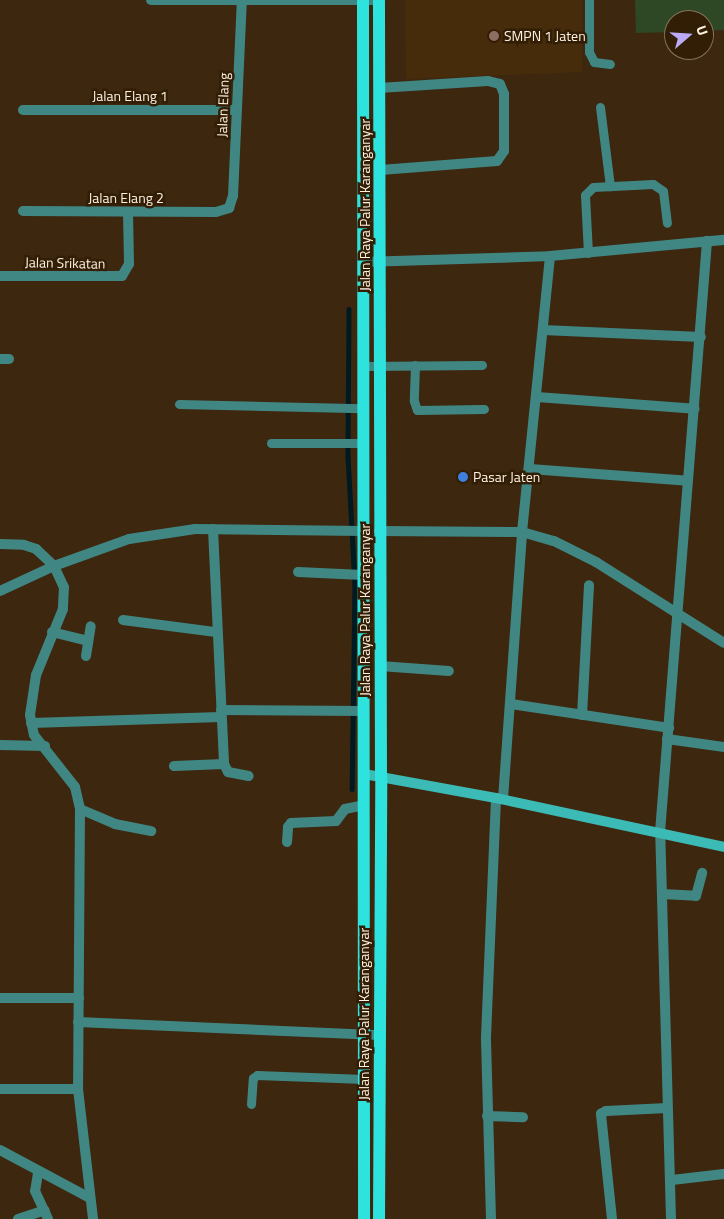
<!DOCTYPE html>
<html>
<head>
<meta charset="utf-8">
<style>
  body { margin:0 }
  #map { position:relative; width:724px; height:1219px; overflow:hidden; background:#3d270f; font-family:"Titillium Web",sans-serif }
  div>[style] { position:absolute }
  .built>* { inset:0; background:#472c0c }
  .green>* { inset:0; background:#2e4725 }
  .stream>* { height:4.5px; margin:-2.25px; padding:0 2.25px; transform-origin:2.25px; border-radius:2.25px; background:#001a22 }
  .service>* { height:9px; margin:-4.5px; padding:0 4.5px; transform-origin:4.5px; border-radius:4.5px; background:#408784 }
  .minor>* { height:10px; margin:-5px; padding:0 5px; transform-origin:5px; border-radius:5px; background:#408784 }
  .secondary>* { height:10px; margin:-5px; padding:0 5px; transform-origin:5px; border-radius:5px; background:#3cbbb6 }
  .primary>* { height:12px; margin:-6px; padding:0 6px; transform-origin:6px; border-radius:6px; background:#2ee3dd }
  .dots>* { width:14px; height:14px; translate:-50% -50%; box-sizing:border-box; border:2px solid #321e05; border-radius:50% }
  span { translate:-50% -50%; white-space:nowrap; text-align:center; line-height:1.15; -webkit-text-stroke:5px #321e05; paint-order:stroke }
  .poi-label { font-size:14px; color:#fff0e2 }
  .left { translate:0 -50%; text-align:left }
  .street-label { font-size:14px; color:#fff0e2 }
  .north { position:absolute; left:664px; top:10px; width:50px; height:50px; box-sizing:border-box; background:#321e05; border:1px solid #84725d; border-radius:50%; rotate:71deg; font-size:14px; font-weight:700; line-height:20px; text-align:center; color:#fff0e2 }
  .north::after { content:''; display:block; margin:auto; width:18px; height:22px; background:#bcaaf6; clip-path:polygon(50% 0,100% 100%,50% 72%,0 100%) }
</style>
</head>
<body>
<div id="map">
  <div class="built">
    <div style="clip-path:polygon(405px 0,582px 0,582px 72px,406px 79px)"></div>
  </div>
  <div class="green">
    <div style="clip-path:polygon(635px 0,724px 0,724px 30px,704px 31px,704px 20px,674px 20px,674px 32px,636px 33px)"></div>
  </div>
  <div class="stream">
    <div style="left:349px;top:309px;width:147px;rotate:90.4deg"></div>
    <div style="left:348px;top:456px;width:129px;rotate:86.9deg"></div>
    <div style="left:355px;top:585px;width:204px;rotate:90.8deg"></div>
  </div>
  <div class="service">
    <div style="left:589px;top:0;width:52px;rotate:90deg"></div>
    <div style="left:589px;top:52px;width:11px;rotate:63deg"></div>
    <div style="left:594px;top:62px;width:16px;rotate:7deg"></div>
    <div style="left:600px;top:107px;width:80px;rotate:82.8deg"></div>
    <div style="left:588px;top:253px;width:58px;rotate:-93deg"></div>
    <div style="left:585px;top:195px;width:11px;rotate:-45deg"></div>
    <div style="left:593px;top:187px;width:60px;rotate:-2.9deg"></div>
    <div style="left:653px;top:184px;width:12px;rotate:35deg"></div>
    <div style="left:663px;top:191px;width:32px;rotate:83deg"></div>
    <div style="left:415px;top:365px;width:36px;rotate:92deg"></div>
    <div style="left:414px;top:401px;width:9px;rotate:72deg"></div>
    <div style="left:417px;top:410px;width:67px;rotate:-0.9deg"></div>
    <div style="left:362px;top:366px;width:120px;rotate:-0.5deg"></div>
    <div style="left:179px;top:404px;width:183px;rotate:1.3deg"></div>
    <div style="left:271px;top:443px;width:91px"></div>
    <div style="left:251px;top:1104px;width:26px;rotate:-86deg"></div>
    <div style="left:253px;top:1078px;width:5px;rotate:-37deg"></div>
    <div style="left:257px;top:1075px;width:107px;rotate:2.1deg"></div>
  </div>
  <div class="minor">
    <div style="left:151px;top:0;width:228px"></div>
    <div style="left:379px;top:88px;width:109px;rotate:-3.7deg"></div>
    <div style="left:488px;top:81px;width:12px;rotate:14deg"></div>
    <div style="left:500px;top:84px;width:11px;rotate:68deg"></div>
    <div style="left:504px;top:94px;width:57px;rotate:90deg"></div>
    <div style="left:504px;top:151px;width:12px;rotate:125deg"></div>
    <div style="left:497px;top:161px;width:117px;rotate:175.6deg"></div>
    <div style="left:23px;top:110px;width:213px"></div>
    <div style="left:23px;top:211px;width:193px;rotate:0.3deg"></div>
    <div style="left:216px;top:212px;width:14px;rotate:-17deg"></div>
    <div style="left:229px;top:208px;width:13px;rotate:-72deg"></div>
    <div style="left:233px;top:196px;width:196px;rotate:-87.4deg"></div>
    <div style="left:363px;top:262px;width:187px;rotate:-1.8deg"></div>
    <div style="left:550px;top:256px;width:175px;rotate:-5.3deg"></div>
    <div style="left:0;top:276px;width:122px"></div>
    <div style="left:122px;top:276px;width:14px;rotate:-60deg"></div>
    <div style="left:129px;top:264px;width:52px;rotate:-91.1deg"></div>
    <div style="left:543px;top:330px;width:158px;rotate:2.5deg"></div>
    <div style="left:0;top:359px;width:9px"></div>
    <div style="left:537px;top:397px;width:158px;rotate:4.3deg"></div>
    <div style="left:530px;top:469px;width:158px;rotate:4.3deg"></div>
    <div style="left:213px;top:529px;width:235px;rotate:87.3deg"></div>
    <div style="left:224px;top:764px;width:9px;rotate:63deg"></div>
    <div style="left:228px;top:772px;width:21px;rotate:11deg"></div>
    <div style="left:379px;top:531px;width:143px;rotate:0.4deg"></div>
    <div style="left:522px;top:532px;width:33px;rotate:16deg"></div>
    <div style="left:554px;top:541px;width:47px;rotate:26.6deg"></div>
    <div style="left:596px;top:562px;width:151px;rotate:32.3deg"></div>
    <div style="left:0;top:544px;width:24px;rotate:2deg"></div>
    <div style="left:24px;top:545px;width:13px;rotate:18deg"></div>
    <div style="left:36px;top:549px;width:25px;rotate:43deg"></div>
    <div style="left:54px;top:566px;width:80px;rotate:-19.8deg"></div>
    <div style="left:129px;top:539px;width:67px;rotate:-8.6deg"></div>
    <div style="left:195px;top:529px;width:168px;rotate:0.7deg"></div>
    <div style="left:298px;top:572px;width:65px;rotate:2.6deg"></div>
    <div style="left:0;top:591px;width:60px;rotate:-24.8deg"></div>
    <div style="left:54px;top:566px;width:23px;rotate:65deg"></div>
    <div style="left:64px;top:587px;width:22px;rotate:93deg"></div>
    <div style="left:63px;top:609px;width:71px;rotate:112.2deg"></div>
    <div style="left:36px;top:675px;width:40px;rotate:98.5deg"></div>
    <div style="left:30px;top:715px;width:20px;rotate:79deg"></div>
    <div style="left:34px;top:735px;width:66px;rotate:51.7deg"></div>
    <div style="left:75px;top:787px;width:23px;rotate:77deg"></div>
    <div style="left:80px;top:809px;width:280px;rotate:90.4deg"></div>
    <div style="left:123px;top:620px;width:94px;rotate:7.4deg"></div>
    <div style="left:52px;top:632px;width:37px;rotate:14deg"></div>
    <div style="left:86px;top:656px;width:30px;rotate:-81deg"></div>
    <div style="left:380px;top:666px;width:69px;rotate:4.1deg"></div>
    <div style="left:511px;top:704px;width:160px;rotate:8.6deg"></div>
    <div style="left:221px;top:710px;width:143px;rotate:0.4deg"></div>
    <div style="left:582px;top:715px;width:130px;rotate:-86.9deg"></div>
    <div style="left:31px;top:723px;width:190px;rotate:-1.8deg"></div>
    <div style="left:667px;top:739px;width:58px;rotate:8deg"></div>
    <div style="left:0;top:745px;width:45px;rotate:1.3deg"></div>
    <div style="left:174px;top:766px;width:50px;rotate:-2.3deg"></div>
    <div style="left:503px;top:799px;width:268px;rotate:-85.9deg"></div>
    <div style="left:522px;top:532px;width:277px;rotate:-84.2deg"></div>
    <div style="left:80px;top:809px;width:38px;rotate:23deg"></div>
    <div style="left:115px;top:824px;width:37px;rotate:11deg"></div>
    <div style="left:287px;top:842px;width:15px;rotate:-86deg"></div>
    <div style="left:288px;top:827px;width:5px;rotate:-53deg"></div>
    <div style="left:291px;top:823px;width:45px;rotate:-2.5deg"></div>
    <div style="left:336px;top:821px;width:15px;rotate:-53deg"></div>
    <div style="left:345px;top:809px;width:19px;rotate:-12deg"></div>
    <div style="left:662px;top:894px;width:34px;rotate:3deg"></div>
    <div style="left:696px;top:896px;width:24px;rotate:-75deg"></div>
    <div style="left:0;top:998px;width:79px"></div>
    <div style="left:78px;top:1022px;width:301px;rotate:2.5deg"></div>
    <div style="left:0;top:1089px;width:78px"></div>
    <div style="left:78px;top:1089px;width:131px;rotate:83.4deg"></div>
    <div style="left:487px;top:1116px;width:36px;rotate:2deg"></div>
    <div style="left:0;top:1150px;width:100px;rotate:28.1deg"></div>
    <div style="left:38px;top:1173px;width:18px;rotate:99deg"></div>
    <div style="left:35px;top:1191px;width:31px;rotate:65deg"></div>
    <div style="left:672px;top:1180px;width:52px;rotate:-6.6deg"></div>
    <div style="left:18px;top:1219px;width:28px;rotate:-18deg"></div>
    <div style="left:491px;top:1219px;width:182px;rotate:-91.6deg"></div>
    <div style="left:486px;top:1037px;width:239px;rotate:-87.6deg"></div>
    <div style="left:612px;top:1219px;width:106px;rotate:-96deg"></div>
    <div style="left:601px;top:1114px;width:6px;rotate:-31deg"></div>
    <div style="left:606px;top:1111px;width:61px;rotate:-2.8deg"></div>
    <div style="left:671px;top:1219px;width:387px;rotate:-91.6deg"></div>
    <div style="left:660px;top:832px;width:593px;rotate:-85.45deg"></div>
  </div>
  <div class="secondary">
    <div style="left:364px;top:774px;width:134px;rotate:10.3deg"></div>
    <div style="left:496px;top:798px;width:233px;rotate:12.1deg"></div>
  </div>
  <div class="primary">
    <div style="left:363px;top:0;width:1219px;rotate:89.95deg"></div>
    <div style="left:379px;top:1219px;width:442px;rotate:-89.7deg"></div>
    <div style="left:381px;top:777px;width:777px;rotate:-90.15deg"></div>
  </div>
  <div class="dots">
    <div style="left:494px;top:36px;background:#8d6e63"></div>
    <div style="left:463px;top:477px;background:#3f7fe0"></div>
  </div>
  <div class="poi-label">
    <span class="left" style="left:504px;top:36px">SMPN 1 Jaten</span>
    <span class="left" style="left:473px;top:477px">Pasar Jaten</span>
  </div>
  <div class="street-label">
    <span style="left:130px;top:96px">Jalan Elang 1</span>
    <span style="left:223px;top:105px;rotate:-88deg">Jalan Elang</span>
    <span style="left:126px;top:198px">Jalan Elang 2</span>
    <span style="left:365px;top:205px;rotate:-90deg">Jalan Raya Palur Karanganyar</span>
    <span style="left:65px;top:263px;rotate:1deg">Jalan Srikatan</span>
    <span style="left:365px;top:610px;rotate:-90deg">Jalan Raya Palur Karanganyar</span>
    <span style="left:364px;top:1014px;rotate:-90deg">Jalan Raya Palur Karanganyar</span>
  </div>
  <div class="north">U</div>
</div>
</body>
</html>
